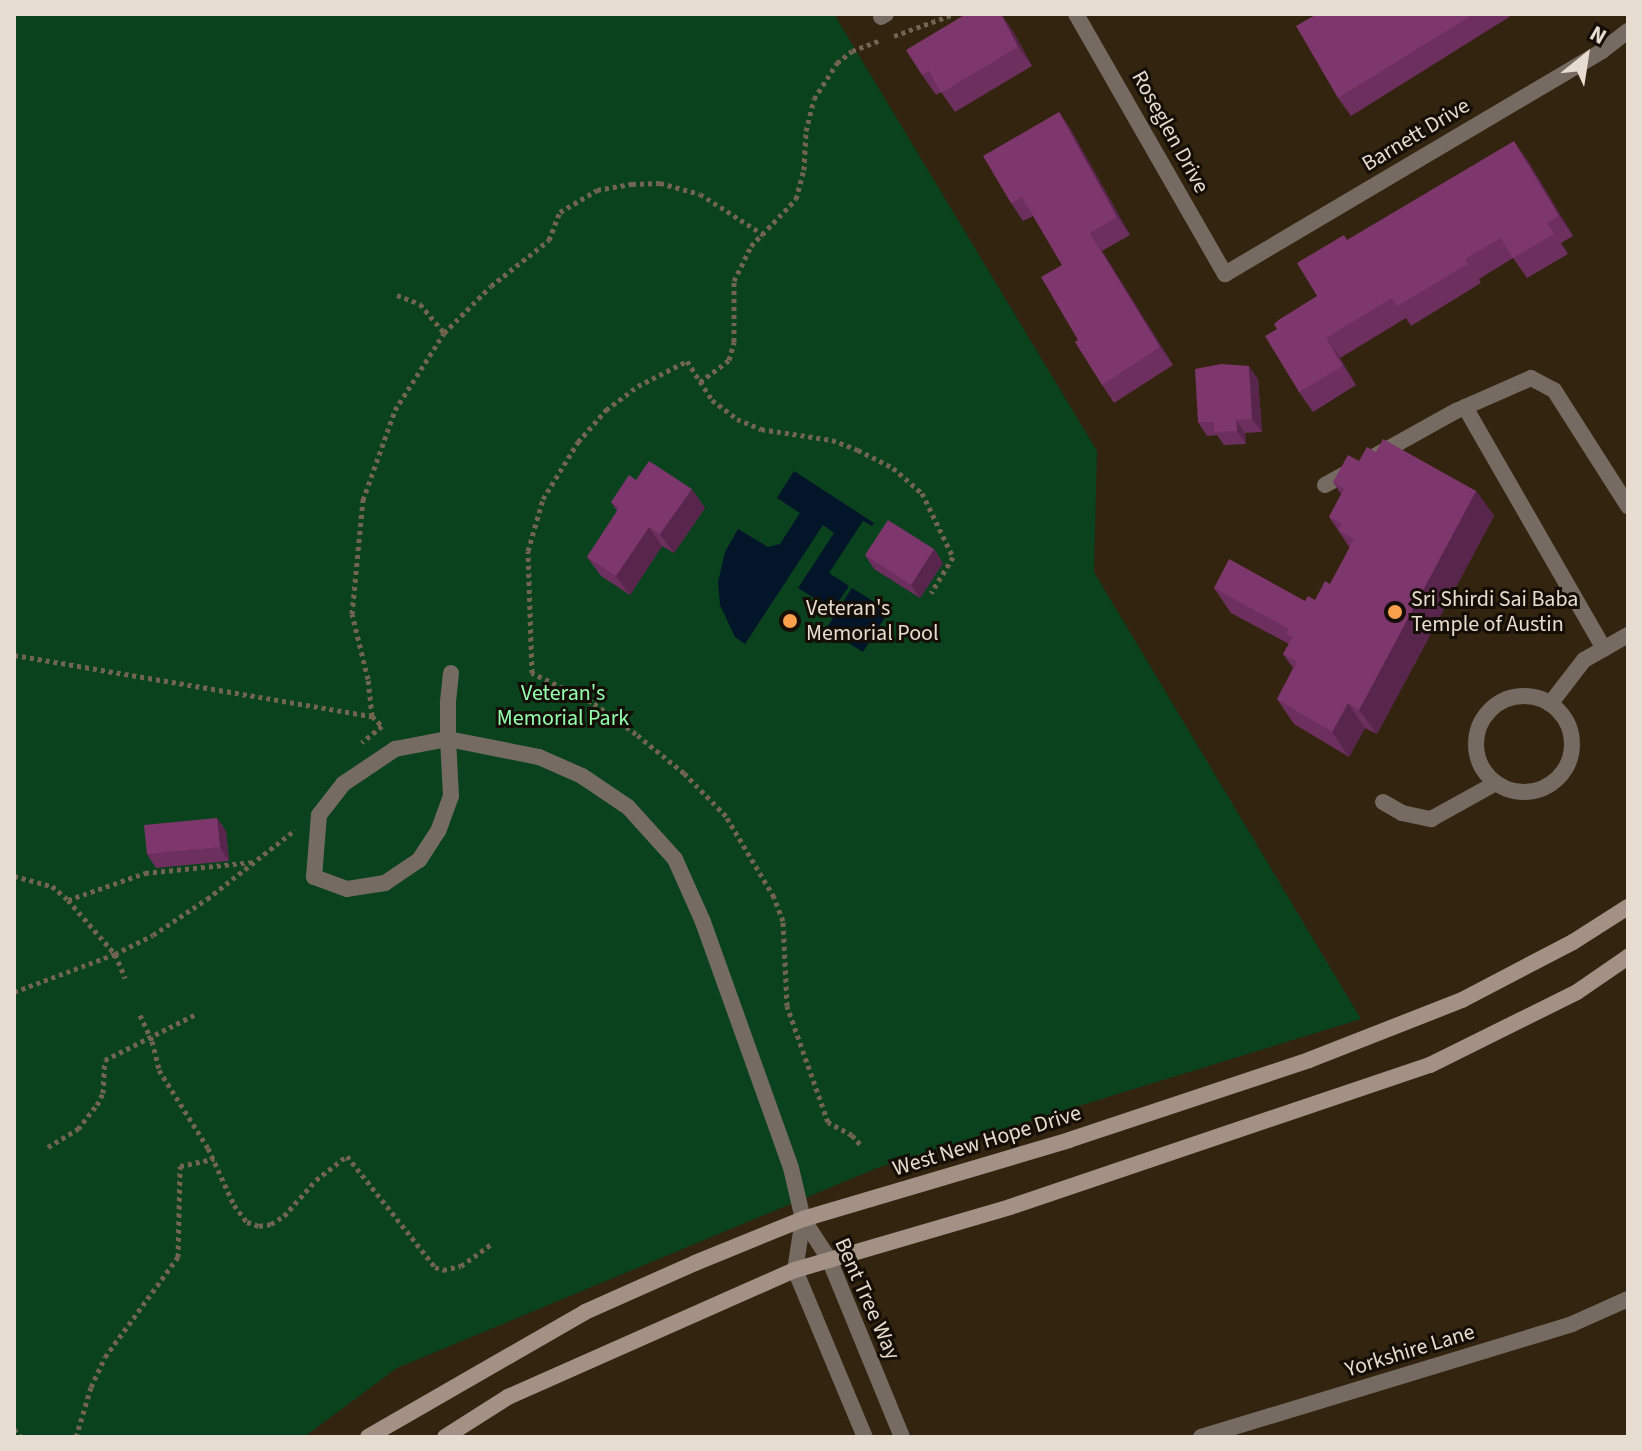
<!DOCTYPE html>
<html>
<head>
<meta charset="utf-8">
<style>
  body { margin:0 }
  #map { position:relative; width:1642px; height:1451px; overflow:hidden; background:#32240e; font-family:"Source Sans 3",sans-serif }
  div>[style] { position:absolute }
  .green>* { inset:0; background:#09421d }
  .water>* { inset:0; background:#021529 }
  .path>* { height:5px; margin-top:-2.5px; transform-origin:0; background:repeating-linear-gradient(90deg,#716451 0 4px,transparent 0 8px) }
  .lane>* { height:16px; margin:-8px; padding:0 8px; transform-origin:8px; border-radius:8px; background:#756b63 }
  .lane>.ring { margin:-8px; padding:0; box-sizing:content-box; background:none; border:16px solid #756b63; border-radius:50% }
  .street>* { height:16px; margin:-8px; padding:0 8px; transform-origin:8px; border-radius:8px; background:#756b63 }
  .secondary>* { height:16px; margin:-8px; padding:0 8px; transform-origin:8px; border-radius:8px; background:#a29184 }
  .wall>* { inset:0; background:#6c2f5e }
  .shaded-wall>* { inset:0; background:#58264c }
  .building>* { inset:0; background:#7e376d }
  .dots>* { width:22px; height:22px; translate:-50% -50%; box-sizing:border-box; border:4px solid #140e06; border-radius:50% }
  span { translate:-50% -50%; white-space:nowrap; text-align:center; line-height:1.15; -webkit-text-stroke:6px #140e06; paint-order:stroke }
  .street-label { font-size:22px; color:#e6dccf }
  .poi-label { font-size:22px; color:#e6dccf }
  .left { translate:0 -50%; text-align:left }
  .park-label { font-size:22px; color:#93ffad }
  .frame { position:absolute; inset:0; border:16px solid #e6dccf; pointer-events:none }
  .north { position:absolute; left:1546px; top:16px; width:80px; height:80px; -webkit-text-stroke:6px #140e06; paint-order:stroke; rotate:30deg; font-size:22px; font-weight:700; line-height:32px; text-align:center; color:#e6dccf }
  .north::after { content:''; display:block; margin:auto; width:28px; height:36px; background:#e6dccf; clip-path:polygon(50% 0,100% 100%,50% 72%,0 100%) }
</style>
</head>
<body>
<div id="map">
  <div class="green">
    <div style="clip-path:polygon(14px 14px,834px 14px,1097px 451px,1094px 572px,1361px 1019px,877px 1168px,397px 1368px,304px 1437px,14px 1437px)"></div>
  </div>
  <div class="water">
    <div style="clip-path:polygon(794px 471px,874px 523px,872px 526px,863px 521px,829px 573px,849px 586px,833px 610px,826px 606px,821px 614px,817px 611px,822px 603px,798px 588px,834px 533px,823px 525px,745px 644px,735px 637px,720px 605px,718px 582px,725px 552px,738px 529px,768px 547px,780px 544px,800px 513px,777px 498px)"></div>
    <div style="clip-path:polygon(852px 588px,889px 611px,863px 652px,826px 629px)"></div>
  </div>
  <div class="path">
    <div style="left:894px;top:36px;width:64px;rotate:-20.1deg"></div>
    <div style="left:397px;top:295px;width:25px;rotate:21deg"></div>
    <div style="left:420px;top:304px;width:38px;rotate:50deg"></div>
    <div style="left:700px;top:382px;width:36px;rotate:-37deg"></div>
    <div style="left:729px;top:360px;width:19px;rotate:-74deg"></div>
    <div style="left:734px;top:342px;width:61px;rotate:-90deg"></div>
    <div style="left:734px;top:281px;width:39px;rotate:-64deg"></div>
    <div style="left:751px;top:246px;width:65px;rotate:-46.2deg"></div>
    <div style="left:796px;top:199px;width:30px;rotate:-75deg"></div>
    <div style="left:804px;top:170px;width:39px;rotate:-87deg"></div>
    <div style="left:806px;top:131px;width:33px;rotate:-76deg"></div>
    <div style="left:814px;top:99px;width:43px;rotate:-57.4deg"></div>
    <div style="left:837px;top:63px;width:19px;rotate:-39deg"></div>
    <div style="left:852px;top:51px;width:30px;rotate:-21deg"></div>
    <div style="left:14px;top:655px;width:363px;rotate:9.7deg"></div>
    <div style="left:372px;top:716px;width:14px;rotate:45deg"></div>
    <div style="left:382px;top:726px;width:26px;rotate:141deg"></div>
    <div style="left:372px;top:716px;width:37px;rotate:-96deg"></div>
    <div style="left:368px;top:679px;width:67px;rotate:-103.8deg"></div>
    <div style="left:352px;top:614px;width:115px;rotate:-84.5deg"></div>
    <div style="left:363px;top:500px;width:96px;rotate:-70.4deg"></div>
    <div style="left:395px;top:410px;width:91px;rotate:-57.5deg"></div>
    <div style="left:444px;top:333px;width:66px;rotate:-45deg"></div>
    <div style="left:491px;top:286px;width:74px;rotate:-38.4deg"></div>
    <div style="left:549px;top:240px;width:30px;rotate:-69deg"></div>
    <div style="left:560px;top:212px;width:43px;rotate:-30.7deg"></div>
    <div style="left:597px;top:190px;width:36px;rotate:-10deg"></div>
    <div style="left:632px;top:184px;width:28px;rotate:-2deg"></div>
    <div style="left:660px;top:183px;width:41px;rotate:15.4deg"></div>
    <div style="left:700px;top:194px;width:76px;rotate:32.6deg"></div>
    <div style="left:14px;top:876px;width:39px;rotate:15deg"></div>
    <div style="left:52px;top:886px;width:21px;rotate:41deg"></div>
    <div style="left:68px;top:900px;width:72px;rotate:49deg"></div>
    <div style="left:115px;top:954px;width:26px;rotate:67deg"></div>
    <div style="left:68px;top:900px;width:82px;rotate:-19.3deg"></div>
    <div style="left:145px;top:873px;width:110px;rotate:-5.8deg"></div>
    <div style="left:14px;top:992px;width:108px;rotate:-20.6deg"></div>
    <div style="left:115px;top:954px;width:42px;rotate:-26.6deg"></div>
    <div style="left:153px;top:935px;width:65px;rotate:-33.7deg"></div>
    <div style="left:207px;top:899px;width:112px;rotate:-38.1deg"></div>
    <div style="left:140px;top:1015px;width:29px;rotate:65deg"></div>
    <div style="left:152px;top:1041px;width:30px;rotate:76deg"></div>
    <div style="left:159px;top:1070px;width:92px;rotate:57.9deg"></div>
    <div style="left:208px;top:1148px;width:63px;rotate:65.5deg"></div>
    <div style="left:234px;top:1205px;width:21px;rotate:53deg"></div>
    <div style="left:247px;top:1222px;width:13px;rotate:18deg"></div>
    <div style="left:259px;top:1226px;width:12px;rotate:-9deg"></div>
    <div style="left:271px;top:1224px;width:15px;rotate:-32deg"></div>
    <div style="left:284px;top:1216px;width:48px;rotate:-48.4deg"></div>
    <div style="left:316px;top:1180px;width:39px;rotate:-38deg"></div>
    <div style="left:347px;top:1156px;width:142px;rotate:51.6deg"></div>
    <div style="left:435px;top:1267px;width:9px;rotate:21deg"></div>
    <div style="left:443px;top:1270px;width:18px;rotate:-13deg"></div>
    <div style="left:461px;top:1266px;width:37px;rotate:-36deg"></div>
    <div style="left:860px;top:1144px;width:12px;rotate:-132deg"></div>
    <div style="left:852px;top:1135px;width:27px;rotate:-152deg"></div>
    <div style="left:828px;top:1122px;width:123px;rotate:-109.5deg"></div>
    <div style="left:787px;top:1006px;width:85px;rotate:-92.7deg"></div>
    <div style="left:783px;top:921px;width:26px;rotate:-111deg"></div>
    <div style="left:774px;top:897px;width:94px;rotate:-120.7deg"></div>
    <div style="left:726px;top:816px;width:60px;rotate:-134.3deg"></div>
    <div style="left:684px;top:773px;width:62px;rotate:-140.9deg"></div>
    <div style="left:636px;top:734px;width:54px;rotate:-144deg"></div>
    <div style="left:592px;top:702px;width:67px;rotate:-154.2deg"></div>
    <div style="left:532px;top:673px;width:122px;rotate:-91.9deg"></div>
    <div style="left:528px;top:551px;width:54px;rotate:-73.9deg"></div>
    <div style="left:543px;top:499px;width:67px;rotate:-58.4deg"></div>
    <div style="left:578px;top:442px;width:43px;rotate:-48.8deg"></div>
    <div style="left:606px;top:410px;width:40px;rotate:-37deg"></div>
    <div style="left:638px;top:386px;width:55px;rotate:-27deg"></div>
    <div style="left:687px;top:361px;width:46px;rotate:57.3deg"></div>
    <div style="left:712px;top:400px;width:31px;rotate:37deg"></div>
    <div style="left:737px;top:419px;width:26px;rotate:23deg"></div>
    <div style="left:761px;top:429px;width:72px;rotate:8.8deg"></div>
    <div style="left:832px;top:440px;width:28px;rotate:21deg"></div>
    <div style="left:858px;top:450px;width:39px;rotate:27deg"></div>
    <div style="left:893px;top:468px;width:38px;rotate:41deg"></div>
    <div style="left:922px;top:493px;width:71px;rotate:64.2deg"></div>
    <div style="left:953px;top:557px;width:42px;rotate:121.4deg"></div>
    <div style="left:48px;top:1147px;width:35px;rotate:-31deg"></div>
    <div style="left:78px;top:1129px;width:31px;rotate:-52deg"></div>
    <div style="left:97px;top:1105px;width:13px;rotate:-63deg"></div>
    <div style="left:103px;top:1093px;width:33px;rotate:-87deg"></div>
    <div style="left:105px;top:1060px;width:100px;rotate:-26.8deg"></div>
    <div style="left:14px;top:1429px;width:11px;rotate:49deg"></div>
    <div style="left:76px;top:1437px;width:52px;rotate:-73.3deg"></div>
    <div style="left:91px;top:1387px;width:33px;rotate:-65deg"></div>
    <div style="left:105px;top:1357px;width:124px;rotate:-53.9deg"></div>
    <div style="left:178px;top:1257px;width:91px;rotate:-88.7deg"></div>
    <div style="left:180px;top:1166px;width:35px;rotate:-12deg"></div>
  </div>
  <div class="lane">
    <div style="left:1465px;top:407px;width:279px;rotate:60.1deg"></div>
    <div style="left:1375px;top:456px;width:93px;rotate:-29.1deg"></div>
    <div style="left:1456px;top:411px;width:82px;rotate:-23.7deg"></div>
    <div style="left:1531px;top:378px;width:26px;rotate:28deg"></div>
    <div style="left:1554px;top:390px;width:138px;rotate:57.5deg"></div>
    <div style="left:1325px;top:485px;width:31px;rotate:-29deg"></div>
    <div style="left:451px;top:673px;width:31px;rotate:96deg"></div>
    <div style="left:448px;top:704px;width:35px;rotate:90deg"></div>
    <div style="left:448px;top:739px;width:57px;rotate:87deg"></div>
    <div style="left:451px;top:796px;width:37px;rotate:110deg"></div>
    <div style="left:438px;top:831px;width:35px;rotate:123deg"></div>
    <div style="left:419px;top:860px;width:41px;rotate:145.9deg"></div>
    <div style="left:385px;top:883px;width:38px;rotate:171deg"></div>
    <div style="left:347px;top:889px;width:35px;rotate:-160deg"></div>
    <div style="left:314px;top:877px;width:62px;rotate:-85.4deg"></div>
    <div style="left:319px;top:815px;width:39px;rotate:-52deg"></div>
    <div style="left:343px;top:784px;width:63px;rotate:-33.9deg"></div>
    <div style="left:395px;top:749px;width:54px;rotate:-10.7deg"></div>
    <div style="left:448px;top:739px;width:93px;rotate:11.2deg"></div>
    <div style="left:539px;top:757px;width:47px;rotate:23.8deg"></div>
    <div style="left:582px;top:776px;width:55px;rotate:34deg"></div>
    <div style="left:628px;top:807px;width:70px;rotate:47.9deg"></div>
    <div style="left:675px;top:859px;width:69px;rotate:66deg"></div>
    <div style="left:703px;top:922px;width:261px;rotate:70.3deg"></div>
    <div style="left:791px;top:1168px;width:52px;rotate:76.8deg"></div>
    <div class="ring" style="left:1476px;top:696px;width:80px;height:80px"></div>
    <div style="left:1550px;top:704px;width:56px;rotate:-52.3deg"></div>
    <div style="left:1584px;top:660px;width:51px;rotate:-29.6deg"></div>
    <div style="left:1383px;top:802px;width:22px;rotate:30deg"></div>
    <div style="left:1402px;top:813px;width:30px;rotate:12deg"></div>
    <div style="left:1431px;top:819px;width:74px;rotate:-29deg"></div>
  </div>
  <div class="street">
    <div style="left:1076px;top:14px;width:300px;rotate:60.2deg"></div>
    <div style="left:1225px;top:274px;width:438px;rotate:-30.6deg"></div>
    <div style="left:1602px;top:51px;width:33px;rotate:-38deg"></div>
    <div style="left:881px;top:17px;width:6px;rotate:-31deg"></div>
    <div style="left:803px;top:1219px;width:48px;rotate:57deg"></div>
    <div style="left:829px;top:1259px;width:192px;rotate:67.7deg"></div>
    <div style="left:803px;top:1219px;width:52px;rotate:98.9deg"></div>
    <div style="left:795px;top:1270px;width:181px;rotate:67.3deg"></div>
    <div style="left:1201px;top:1437px;width:388px;rotate:-16.9deg"></div>
    <div style="left:1572px;top:1324px;width:61px;rotate:-24.1deg"></div>
  </div>
  <div class="secondary">
    <div style="left:368px;top:1437px;width:250px;rotate:-29.9deg"></div>
    <div style="left:585px;top:1312px;width:120px;rotate:-24deg"></div>
    <div style="left:695px;top:1263px;width:117px;rotate:-22.2deg"></div>
    <div style="left:803px;top:1219px;width:277px;rotate:-16.5deg"></div>
    <div style="left:1069px;top:1140px;width:253px;rotate:-18.4deg"></div>
    <div style="left:1309px;top:1060px;width:164px;rotate:-21.4deg"></div>
    <div style="left:1462px;top:1000px;width:125px;rotate:-27.6deg"></div>
    <div style="left:1573px;top:942px;width:65px;rotate:-32.5deg"></div>
    <div style="left:445px;top:1437px;width:75px;rotate:-32.4deg"></div>
    <div style="left:508px;top:1397px;width:314px;rotate:-23.9deg"></div>
    <div style="left:795px;top:1270px;width:224px;rotate:-16.3deg"></div>
    <div style="left:1010px;top:1207px;width:443px;rotate:-18.7deg"></div>
    <div style="left:1430px;top:1065px;width:164px;rotate:-26.4deg"></div>
    <div style="left:1577px;top:992px;width:62px;rotate:-34.5deg"></div>
  </div>
  <div class="wall">
    <div style="clip-path:polygon(1001px 14px,1014px 33px,1032px 66px,955px 112px,941px 92px,936px 95px,922px 75px,998px 15px)"></div>
    <div style="clip-path:polygon(1317px 14px,1514px 14px,1351px 116px,1338px 98px)"></div>
    <div style="clip-path:polygon(1059px 112px,1071px 130px,1130px 235px,1102px 251px,1173px 365px,1114px 403px,1102px 385px,1078px 340px,1062px 265px,1033px 216px,1023px 221px,1011px 203px)"></div>
    <div style="clip-path:polygon(1528px 161px,1573px 236px,1561px 243px,1568px 254px,1527px 278px,1513px 258px,1479px 279px,1481px 283px,1411px 326px,1406px 318px,1340px 358px,1356px 385px,1313px 412px,1299px 392px,1277px 329px,1317px 296px,1348px 240px)"></div>
    <div style="clip-path:polygon(1258px 379px,1262px 432px,1245px 433px,1246px 444px,1224px 445px,1217px 435px,1207px 436px,1198px 422px)"></div>
    <div style="clip-path:polygon(1376px 452px,1476px 491px,1494px 516px,1377px 734px,1365px 728px,1349px 757px,1294px 724px,1277px 699px,1293px 668px,1283px 654px,1289px 644px,1231px 613px,1214px 588px,1305px 601px,1315px 600px,1330px 584px,1350px 548px,1329px 517px,1341px 494px,1333px 482px,1359px 461px)"></div>
    <div style="clip-path:polygon(636px 480px,705px 508px,674px 553px,662px 546px,630px 595px,601px 576px,587px 557px,617px 511px,611px 502px)"></div>
    <div style="clip-path:polygon(934px 549px,943px 563px,920px 598px,874px 569px,865px 555px)"></div>
    <div style="clip-path:polygon(217px 818px,226px 831px,229px 861px,156px 868px,147px 854px)"></div>
  </div>
  <div class="shaded-wall">
    <div style="clip-path:polygon(1001px 14px,1014px 33px,1032px 66px,1018px 47px)"></div>
    <div style="clip-path:polygon(1059px 112px,1071px 130px,1130px 235px,1117px 217px)"></div>
    <div style="clip-path:polygon(1514px 141px,1528px 161px,1573px 236px,1559px 216px)"></div>
    <div style="clip-path:polygon(1090px 233px,1102px 251px,1173px 365px,1160px 347px)"></div>
    <div style="clip-path:polygon(1326px 338px,1340px 358px,1356px 385px,1343px 366px)"></div>
    <div style="clip-path:polygon(1249px 366px,1258px 379px,1262px 432px,1252px 419px)"></div>
    <div style="clip-path:polygon(1236px 420px,1245px 433px,1246px 444px,1237px 431px)"></div>
    <div style="clip-path:polygon(692px 489px,705px 508px,674px 553px,660px 534px)"></div>
    <div style="clip-path:polygon(1476px 491px,1494px 516px,1377px 734px,1359px 710px)"></div>
    <div style="clip-path:polygon(649px 527px,662px 546px,630px 595px,616px 576px)"></div>
    <div style="clip-path:polygon(934px 549px,943px 563px,920px 598px,911px 585px)"></div>
    <div style="clip-path:polygon(1348px 703px,1365px 728px,1349px 757px,1332px 732px)"></div>
    <div style="clip-path:polygon(217px 818px,226px 831px,229px 861px,220px 847px)"></div>
  </div>
  <div class="building">
    <div style="clip-path:polygon(966px 14px,996px 14px,997px 16px,1001px 14px,1018px 47px,941px 93px,929px 71px,922px 75px,906px 50px)"></div>
    <div style="clip-path:polygon(1317px 14px,1474px 14px,1338px 98px,1296px 26px)"></div>
    <div style="clip-path:polygon(1059px 112px,1117px 217px,1090px 233px,1160px 347px,1102px 385px,1075px 342px,1078px 340px,1041px 277px,1062px 265px,1022px 197px,1011px 203px,983px 156px)"></div>
    <div style="clip-path:polygon(1514px 141px,1559px 216px,1547px 223px,1554px 234px,1513px 258px,1501px 238px,1465px 259px,1468px 264px,1397px 306px,1392px 298px,1326px 338px,1343px 366px,1299px 392px,1265px 336px,1277px 329px,1274px 324px,1280px 319px,1317px 296px,1297px 263px,1344px 235px,1347px 240px)"></div>
    <div style="clip-path:polygon(1221px 364px,1249px 366px,1252px 419px,1236px 420px,1237px 431px,1214px 432px,1214px 422px,1198px 422px,1195px 369px)"></div>
    <div style="clip-path:polygon(1383px 439px,1476px 491px,1359px 710px,1348px 703px,1332px 732px,1277px 699px,1297px 662px,1283px 654px,1293px 637px,1286px 634px,1289px 629px,1214px 588px,1229px 559px,1305px 601px,1308px 596px,1315px 600px,1325px 581px,1330px 584px,1354px 539px,1338px 530px,1342px 524px,1329px 517px,1344px 489px,1333px 482px,1348px 455px,1359px 461px,1367px 447px,1376px 452px)"></div>
    <div style="clip-path:polygon(649px 461px,692px 489px,660px 534px,649px 527px,616px 576px,587px 557px,619px 508px,611px 502px,629px 475px,636px 480px)"></div>
    <div style="clip-path:polygon(888px 520px,934px 549px,911px 585px,865px 555px)"></div>
    <div style="clip-path:polygon(217px 818px,220px 847px,147px 854px,144px 825px)"></div>
  </div>
  <div class="dots">
    <div style="left:1395px;top:612px;background:#f9a04d"></div>
    <div style="left:790px;top:621px;background:#f9a04d"></div>
  </div>
  <div class="street-label">
    <span style="left:1170px;top:132px;rotate:61deg">Roseglen Drive</span>
    <span style="left:1416px;top:135px;rotate:-31deg">Barnett Drive</span>
    <span style="left:987px;top:1141px;rotate:-17deg">West New Hope Drive</span>
    <span style="left:867px;top:1299px;rotate:66deg">Bent Tree Way</span>
    <span style="left:1410px;top:1351px;rotate:-17deg">Yorkshire Lane</span>
  </div>
  <div class="poi-label">
    <span class="left" style="left:1411px;top:612px">Sri Shirdi Sai Baba<br>Temple of Austin</span>
    <span class="left" style="left:806px;top:621px">Veteran's<br>Memorial Pool</span>
  </div>
  <div class="park-label">
    <span style="left:563px;top:706px">Veteran's<br>Memorial Park</span>
  </div>
  <div class="frame"></div>
  <div class="north">N</div>
</div>
</body>
</html>
